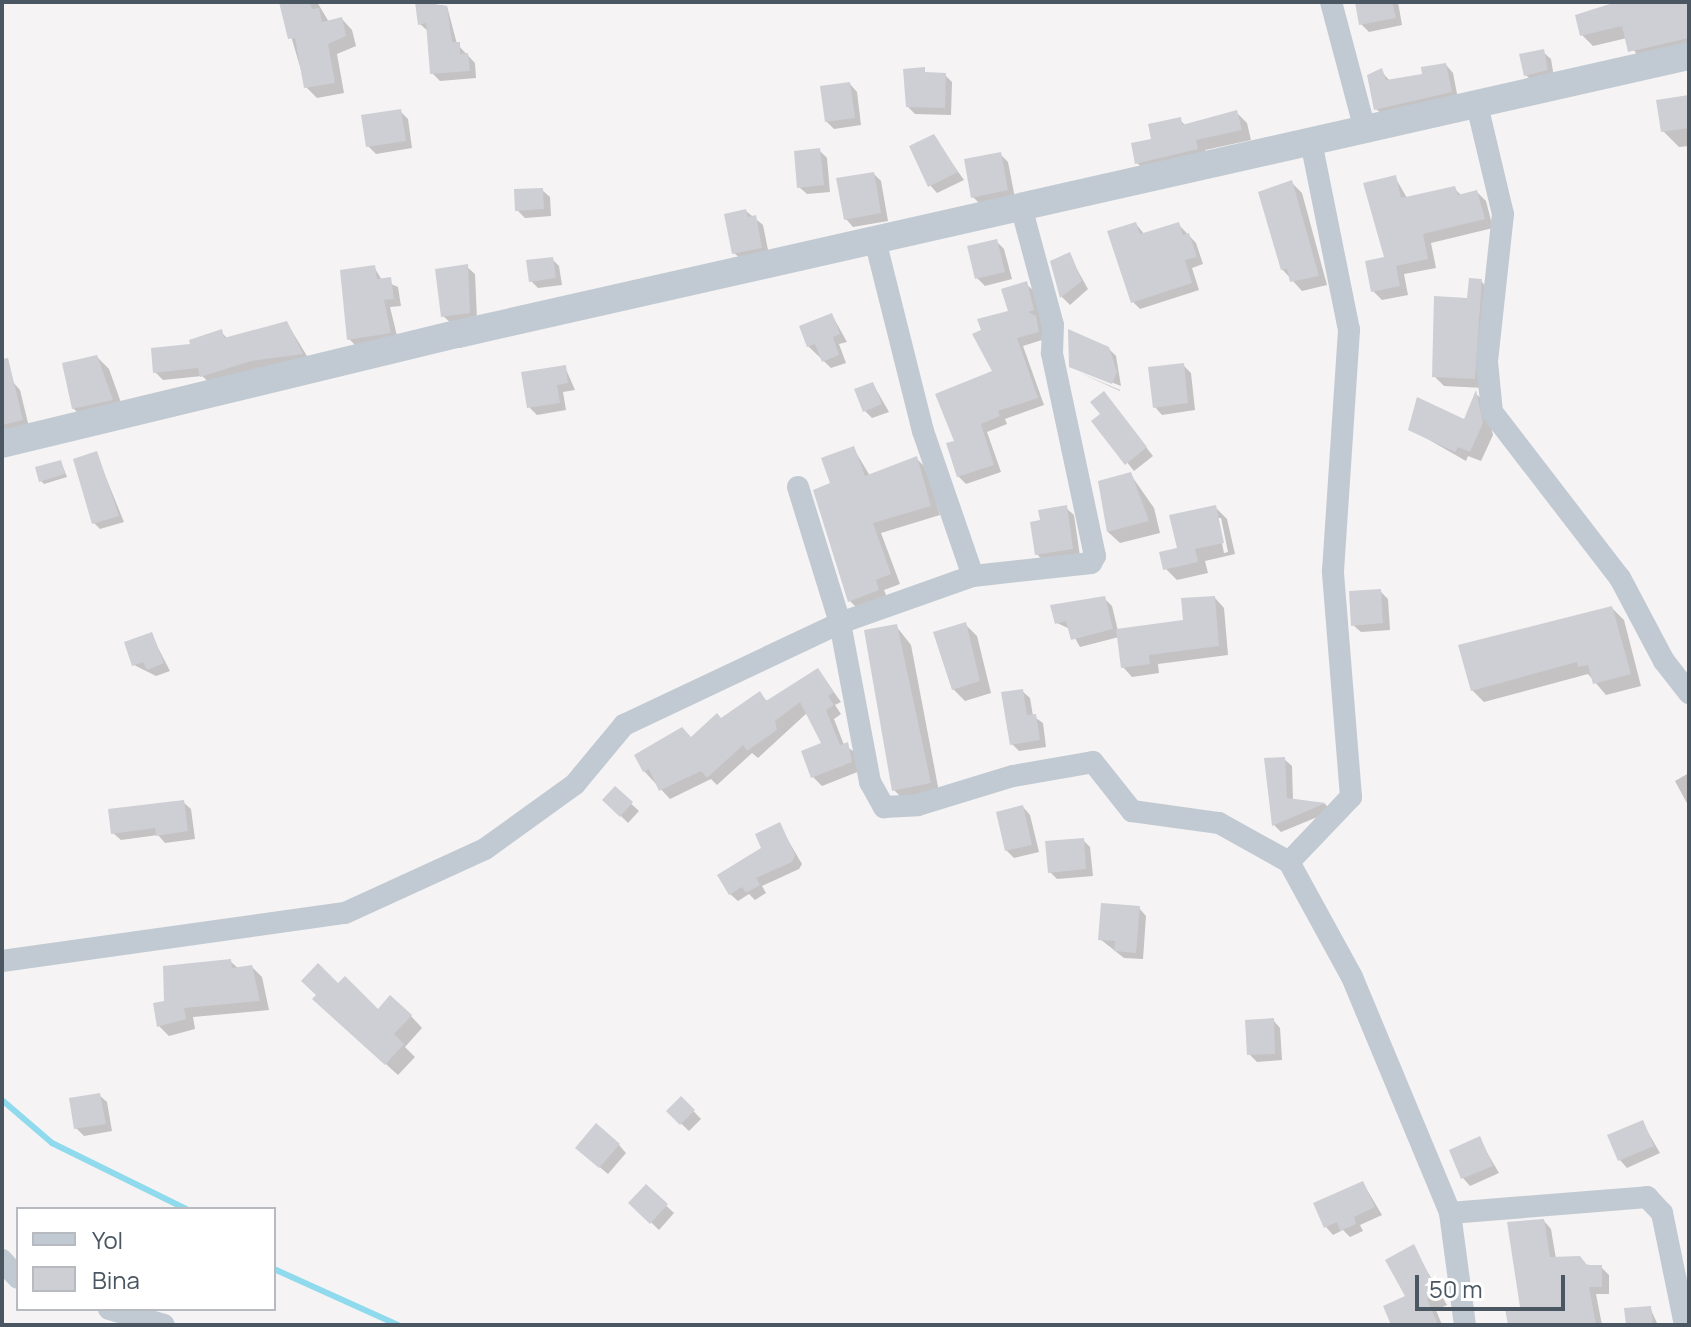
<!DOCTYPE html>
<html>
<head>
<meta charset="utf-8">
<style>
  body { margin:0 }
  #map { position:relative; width:1691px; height:1327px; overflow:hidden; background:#f5f3f3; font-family:Manrope,sans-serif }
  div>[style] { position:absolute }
  .shadow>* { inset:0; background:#0003 }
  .stream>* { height:6px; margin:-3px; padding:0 3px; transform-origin:3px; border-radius:3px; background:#90daee }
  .building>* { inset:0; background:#cdcfd5 }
  .minor>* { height:22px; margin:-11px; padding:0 11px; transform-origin:11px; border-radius:11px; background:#c1cad2 }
  .tertiary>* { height:28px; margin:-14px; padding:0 14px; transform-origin:14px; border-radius:14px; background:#c1cad2 }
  span { translate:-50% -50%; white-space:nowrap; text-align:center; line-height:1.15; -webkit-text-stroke:7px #fff; paint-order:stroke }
  .frame { position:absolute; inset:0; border:4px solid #4a5661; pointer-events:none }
  .legend { position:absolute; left:16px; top:1207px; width:260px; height:104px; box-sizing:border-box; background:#fff; border:2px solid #b7bbc0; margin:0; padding:10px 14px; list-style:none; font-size:24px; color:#4a5661 }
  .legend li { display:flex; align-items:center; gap:16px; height:40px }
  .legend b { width:40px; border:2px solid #b7bbc0 }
  .scale { position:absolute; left:1415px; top:1275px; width:150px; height:36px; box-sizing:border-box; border:4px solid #4a5661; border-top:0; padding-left:10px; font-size:24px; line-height:28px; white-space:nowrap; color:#4a5661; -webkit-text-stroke:6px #fff; paint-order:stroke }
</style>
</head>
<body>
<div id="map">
  <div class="shadow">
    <div style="clip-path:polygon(281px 2px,317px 2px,329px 22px,342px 19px,352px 30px,356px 46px,337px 54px,344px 93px,317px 98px,306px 87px)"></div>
    <div style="clip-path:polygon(417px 2px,447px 6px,457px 44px,475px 63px,476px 78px,440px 81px,432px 73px,428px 31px,420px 24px)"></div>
    <div style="clip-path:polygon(1358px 2px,1398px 2px,1402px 25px,1369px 32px,1361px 24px)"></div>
    <div style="clip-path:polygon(1631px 2px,1689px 2px,1689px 51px,1641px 62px,1627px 38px,1593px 46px,1582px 35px)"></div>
    <div style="clip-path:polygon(1543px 52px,1551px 59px,1554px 78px,1533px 82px,1526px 75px)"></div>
    <div style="clip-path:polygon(1446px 65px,1453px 73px,1458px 99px,1384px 116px,1376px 109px,1381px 71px,1390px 81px,1424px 76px)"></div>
    <div style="clip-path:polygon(945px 75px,952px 82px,951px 115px,915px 114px,908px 107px)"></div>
    <div style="clip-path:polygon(850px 84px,857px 92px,861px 125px,834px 129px,826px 121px)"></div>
    <div style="clip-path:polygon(1689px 99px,1689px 146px,1679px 147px,1663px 131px)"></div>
    <div style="clip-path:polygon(400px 111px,408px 119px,412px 148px,376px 154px,368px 146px)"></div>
    <div style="clip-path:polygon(1236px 112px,1247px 123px,1251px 140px,1205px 150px,1207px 160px,1148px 173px,1137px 163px,1153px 140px,1180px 120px,1186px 126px)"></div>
    <div style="clip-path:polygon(933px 136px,964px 180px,937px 193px,930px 185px)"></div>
    <div style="clip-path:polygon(820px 151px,827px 158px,830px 192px,807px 194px,799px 187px)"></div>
    <div style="clip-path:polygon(1000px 154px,1008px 162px,1015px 198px,980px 204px,973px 197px)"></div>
    <div style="clip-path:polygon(874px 174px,881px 181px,888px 221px,853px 227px,846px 219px)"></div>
    <div style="clip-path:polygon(1395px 177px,1407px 198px,1455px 189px,1462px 196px,1477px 192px,1486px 201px,1493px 228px,1431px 243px,1436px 268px,1404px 274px,1408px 295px,1382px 300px,1373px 291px,1386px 259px)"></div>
    <div style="clip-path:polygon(1292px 183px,1302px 193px,1327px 285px,1302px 291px,1282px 269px)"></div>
    <div style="clip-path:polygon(542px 190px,550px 197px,551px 216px,525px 218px,517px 210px)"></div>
    <div style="clip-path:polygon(746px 211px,763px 225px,769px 255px,742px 260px,734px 253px)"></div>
    <div style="clip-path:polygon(1136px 224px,1145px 235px,1178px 224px,1196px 243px,1203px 264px,1192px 268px,1199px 290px,1140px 309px,1132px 301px)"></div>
    <div style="clip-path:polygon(996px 241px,1004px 249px,1012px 279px,985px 286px,977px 278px)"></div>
    <div style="clip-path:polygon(1069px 255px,1088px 289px,1070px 305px,1062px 297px,1053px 262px)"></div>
    <div style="clip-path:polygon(552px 259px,559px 266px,562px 285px,538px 288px,531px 281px)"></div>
    <div style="clip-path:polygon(374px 267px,382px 280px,398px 287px,401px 306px,390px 307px,398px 340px,357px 347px,349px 339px)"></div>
    <div style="clip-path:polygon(467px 267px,475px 274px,477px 320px,451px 323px,443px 316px)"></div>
    <div style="clip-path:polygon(1481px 281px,1491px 292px,1484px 388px,1444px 386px,1434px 376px)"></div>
    <div style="clip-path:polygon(1026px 284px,1034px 291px,1045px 339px,1023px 346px,1044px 405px,1005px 419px,1007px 424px,987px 432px,1001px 472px,966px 484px,958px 476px,956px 442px,995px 372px,1010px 312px)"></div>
    <div style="clip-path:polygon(832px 315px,847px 342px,839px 344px,846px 363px,831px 368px,808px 346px)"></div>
    <div style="clip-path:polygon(287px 323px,310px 361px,210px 383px,202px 376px,163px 380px,155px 372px,221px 332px,228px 339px)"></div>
    <div style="clip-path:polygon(1108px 348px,1116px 356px,1121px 386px,1071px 366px)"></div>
    <div style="clip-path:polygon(97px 357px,109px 369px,124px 411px,85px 420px,73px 408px)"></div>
    <div style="clip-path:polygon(1183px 365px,1191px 373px,1195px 410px,1162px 415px,1155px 407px)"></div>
    <div style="clip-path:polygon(565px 367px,575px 390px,563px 392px,566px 410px,537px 415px,529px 407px)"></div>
    <div style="clip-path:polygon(1078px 372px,1120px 390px,1120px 391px)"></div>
    <div style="clip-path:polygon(13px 382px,20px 390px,29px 427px,2px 434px,2px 385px)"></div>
    <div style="clip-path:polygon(873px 384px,889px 412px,872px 418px,865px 411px)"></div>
    <div style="clip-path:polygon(1476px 394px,1486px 403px,1493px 435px,1481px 461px,1468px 456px,1466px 461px,1410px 429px,1465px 421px)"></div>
    <div style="clip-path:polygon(1111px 402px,1153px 456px,1134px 471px,1094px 421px)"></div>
    <div style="clip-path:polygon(854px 449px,870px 476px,916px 458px,926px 468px,940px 515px,881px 533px,900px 584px,884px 590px,888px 600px,860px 611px,850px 601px,833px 485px)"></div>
    <div style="clip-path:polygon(96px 453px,124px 522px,100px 529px,94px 523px)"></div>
    <div style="clip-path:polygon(61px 462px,67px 477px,44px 484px,41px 481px)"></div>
    <div style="clip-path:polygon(1131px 475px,1154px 508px,1160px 533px,1120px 543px,1108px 532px)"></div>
    <div style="clip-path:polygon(evenodd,1215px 507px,1227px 519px,1235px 554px,1205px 561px,1208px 573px,1177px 580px,1165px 568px,1215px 507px,1217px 518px,1221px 518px,1228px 552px,1224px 553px,1217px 518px)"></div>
    <div style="clip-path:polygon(1066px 508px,1074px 515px,1080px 556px,1044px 562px,1037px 554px,1042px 522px)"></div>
    <div style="clip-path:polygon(1380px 591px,1388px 599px,1390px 630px,1361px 632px,1353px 625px)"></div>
    <div style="clip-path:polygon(1104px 598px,1112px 606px,1118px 631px,1185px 622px,1215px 598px,1224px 608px,1228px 655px,1158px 664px,1159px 673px,1132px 677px,1123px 667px,1119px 637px,1080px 647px,1070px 629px,1057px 623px)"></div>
    <div style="clip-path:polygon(1612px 608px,1624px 620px,1641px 686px,1606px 695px,1588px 674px,1484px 702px,1472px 690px)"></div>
    <div style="clip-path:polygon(965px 624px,977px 636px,991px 693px,965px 701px,953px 689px)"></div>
    <div style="clip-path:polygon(896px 626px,911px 645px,939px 792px,903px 799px,894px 790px)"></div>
    <div style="clip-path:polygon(151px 634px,170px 671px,156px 676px,134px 665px)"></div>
    <div style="clip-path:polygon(818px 670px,841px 702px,835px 705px,841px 714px,834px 719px,844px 745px,856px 753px,860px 771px,822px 786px,813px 777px,824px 744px,808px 712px,758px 758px,752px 753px,717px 785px,711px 779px,670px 799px,644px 771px,759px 693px,768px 702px)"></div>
    <div style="clip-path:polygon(1022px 691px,1030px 698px,1033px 716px,1043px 723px,1046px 747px,1019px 751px,1012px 744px)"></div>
    <div style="clip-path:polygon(1284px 759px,1292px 766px,1293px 801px,1325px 804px,1332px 811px,1281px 832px,1274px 825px)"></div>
    <div style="clip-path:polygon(1689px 773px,1689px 807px,1675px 781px)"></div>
    <div style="clip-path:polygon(615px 789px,639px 811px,628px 823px,605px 800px)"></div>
    <div style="clip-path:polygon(183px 802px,191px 809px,195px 839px,165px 843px,158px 835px,121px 840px,113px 833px)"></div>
    <div style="clip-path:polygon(1023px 807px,1030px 815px,1039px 852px,1014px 858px,1006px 850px)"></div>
    <div style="clip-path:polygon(779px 825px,802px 864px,799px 869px,762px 886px,766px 893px,755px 900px,749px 894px,738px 901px,730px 894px)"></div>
    <div style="clip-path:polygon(1083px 840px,1090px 847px,1093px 876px,1057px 879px,1050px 872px)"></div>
    <div style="clip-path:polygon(1139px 908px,1146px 916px,1143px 959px,1124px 958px,1100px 939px)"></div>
    <div style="clip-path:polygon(230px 961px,239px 969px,252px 967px,262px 977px,269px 1010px,193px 1017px,195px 1029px,169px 1036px,159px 1026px,166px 1002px)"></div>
    <div style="clip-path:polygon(338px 986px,378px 1011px,411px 1016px,422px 1028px,405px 1047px,415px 1057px,398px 1075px,326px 1010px,318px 995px)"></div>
    <div style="clip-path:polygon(1273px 1020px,1280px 1028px,1282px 1060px,1257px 1062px,1249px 1054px)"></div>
    <div style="clip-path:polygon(99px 1095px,107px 1102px,112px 1131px,84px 1136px,76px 1128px)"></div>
    <div style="clip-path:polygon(681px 1098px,701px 1119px,689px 1131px,668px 1111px)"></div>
    <div style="clip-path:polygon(1642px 1122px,1660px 1153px,1627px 1168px,1620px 1160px)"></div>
    <div style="clip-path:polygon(1479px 1139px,1499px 1173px,1470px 1186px,1463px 1178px)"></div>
    <div style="clip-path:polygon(619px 1145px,626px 1153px,608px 1174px,585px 1155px)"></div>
    <div style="clip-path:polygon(1363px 1183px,1382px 1215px,1360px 1225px,1363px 1231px,1350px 1237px,1343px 1230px,1333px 1235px,1326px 1227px)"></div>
    <div style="clip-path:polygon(646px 1187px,674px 1213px,659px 1230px,631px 1203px)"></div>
    <div style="clip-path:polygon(1544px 1221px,1551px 1229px,1556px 1259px,1601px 1267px,1609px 1275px,1609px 1294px,1596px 1294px,1602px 1325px,1510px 1325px,1523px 1309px)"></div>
    <div style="clip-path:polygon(1413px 1247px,1447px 1305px,1436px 1310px,1442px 1325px,1393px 1325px,1407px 1297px)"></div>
    <div style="clip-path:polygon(1650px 1308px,1658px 1325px,1628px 1325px)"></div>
  </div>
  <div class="stream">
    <div style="left:2px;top:1100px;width:66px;rotate:40.7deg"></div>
    <div style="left:52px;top:1143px;width:149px;rotate:26.2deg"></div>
    <div style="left:274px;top:1269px;width:136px;rotate:24.3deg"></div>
  </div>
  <div class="building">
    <div style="clip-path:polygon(279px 2px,310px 2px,312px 9px,319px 8px,322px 22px,342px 17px,346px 36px,328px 44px,335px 83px,304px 88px,295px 38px,288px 39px)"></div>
    <div style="clip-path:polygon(415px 2px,447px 6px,452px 42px,460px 42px,460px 54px,468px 53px,470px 71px,430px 74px,426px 23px,418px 25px)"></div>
    <div style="clip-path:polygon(1355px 2px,1392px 2px,1396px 18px,1359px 25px)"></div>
    <div style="clip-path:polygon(1616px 2px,1689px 2px,1689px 38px,1628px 52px,1622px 26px,1580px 36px,1575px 15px)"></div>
    <div style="clip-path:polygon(1544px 49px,1548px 70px,1524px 76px,1519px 54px)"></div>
    <div style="clip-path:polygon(1446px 63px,1452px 92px,1374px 110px,1367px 75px,1382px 68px,1386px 80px,1422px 74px,1421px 67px)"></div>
    <div style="clip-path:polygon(925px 67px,925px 72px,946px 73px,945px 108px,906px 107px,903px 69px)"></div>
    <div style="clip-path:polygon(850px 82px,855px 118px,825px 122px,820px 86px)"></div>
    <div style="clip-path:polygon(1689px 95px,1689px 128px,1661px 132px,1656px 100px)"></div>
    <div style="clip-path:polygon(401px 109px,406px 141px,366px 147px,361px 115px)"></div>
    <div style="clip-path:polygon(1237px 110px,1242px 130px,1196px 140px,1198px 149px,1135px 164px,1131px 143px,1151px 139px,1148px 124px,1181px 117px,1182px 125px)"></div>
    <div style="clip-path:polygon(934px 134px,958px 172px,928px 187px,909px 146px)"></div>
    <div style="clip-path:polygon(820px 148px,824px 185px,797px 188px,794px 151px)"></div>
    <div style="clip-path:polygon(1001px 152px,1008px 190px,971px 198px,964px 159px)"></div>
    <div style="clip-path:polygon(874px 172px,881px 213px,844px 220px,836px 178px)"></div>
    <div style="clip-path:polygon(1396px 175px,1401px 198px,1455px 186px,1458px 195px,1477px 190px,1485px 219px,1423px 234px,1428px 259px,1396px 266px,1400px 286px,1371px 292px,1365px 261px,1384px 257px,1363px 183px)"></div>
    <div style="clip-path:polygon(1292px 180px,1319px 276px,1290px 282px,1287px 269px,1281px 270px,1258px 192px)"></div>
    <div style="clip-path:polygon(543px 188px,544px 209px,515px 211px,514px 189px)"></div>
    <div style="clip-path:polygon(746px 209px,748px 217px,756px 215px,762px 248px,732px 254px,724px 214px)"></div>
    <div style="clip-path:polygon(1136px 222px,1140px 234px,1179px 222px,1183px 235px,1189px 233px,1197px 257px,1185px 260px,1192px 283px,1131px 303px,1107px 231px)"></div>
    <div style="clip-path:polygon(997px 239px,1005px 272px,975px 279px,967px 246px)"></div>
    <div style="clip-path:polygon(1070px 252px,1082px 281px,1060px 298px,1050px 261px)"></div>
    <div style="clip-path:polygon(553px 257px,556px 278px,529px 282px,526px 260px)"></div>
    <div style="clip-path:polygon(468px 264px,470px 313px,441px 317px,435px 269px)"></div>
    <div style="clip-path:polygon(375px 265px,377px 279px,391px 277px,394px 299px,384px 300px,391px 333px,347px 340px,340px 270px)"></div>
    <div style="clip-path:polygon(1469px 278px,1482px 279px,1475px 379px,1432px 377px,1434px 296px,1467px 298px)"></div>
    <div style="clip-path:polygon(1027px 281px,1034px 310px,1028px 312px,1036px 316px,1039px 332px,1017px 338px,1038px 398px,998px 411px,1000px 416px,981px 424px,994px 465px,957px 477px,946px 443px,954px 441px,935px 394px,992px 371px,972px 334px,981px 330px,977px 319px,1008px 311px,1001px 289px)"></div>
    <div style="clip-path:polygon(832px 313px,840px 334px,833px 337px,839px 355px,822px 362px,815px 344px,807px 347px,799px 326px)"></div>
    <div style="clip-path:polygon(287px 321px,303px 354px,251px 361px,200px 377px,198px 368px,153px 373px,151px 348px,190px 344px,189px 340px,222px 329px,224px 338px)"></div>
    <div style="clip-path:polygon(1068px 329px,1109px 347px,1117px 372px,1112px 384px,1069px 367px)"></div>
    <div style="clip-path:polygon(97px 355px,113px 400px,72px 409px,62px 363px)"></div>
    <div style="clip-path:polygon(8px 358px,23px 420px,2px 425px,2px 359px)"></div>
    <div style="clip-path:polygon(1184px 363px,1188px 403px,1153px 408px,1148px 367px)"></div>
    <div style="clip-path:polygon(566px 365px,568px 383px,557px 385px,560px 403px,527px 408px,521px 372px)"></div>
    <div style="clip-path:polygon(873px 382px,882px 404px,863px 412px,854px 389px)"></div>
    <div style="clip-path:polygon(1476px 390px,1483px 423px,1470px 452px,1458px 447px,1455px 452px,1408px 430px,1417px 397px,1464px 419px)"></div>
    <div style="clip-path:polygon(1104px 391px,1147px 447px,1125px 465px,1091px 421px,1100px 414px,1090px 402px)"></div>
    <div style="clip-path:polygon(854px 446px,865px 476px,917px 456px,931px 506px,873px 523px,891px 574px,876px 580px,879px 590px,848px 602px,813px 490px,830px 483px,821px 458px)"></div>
    <div style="clip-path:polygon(97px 451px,119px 516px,92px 524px,73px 459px)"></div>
    <div style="clip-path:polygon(61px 460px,65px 474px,39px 482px,35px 467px)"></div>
    <div style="clip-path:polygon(1131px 472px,1149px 521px,1107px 532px,1098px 481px)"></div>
    <div style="clip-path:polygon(1067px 505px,1073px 549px,1035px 555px,1030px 522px,1040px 520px,1038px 510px)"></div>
    <div style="clip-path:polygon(1216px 505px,1224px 543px,1195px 549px,1198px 562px,1163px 570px,1159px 552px,1177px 548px,1169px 515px)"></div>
    <div style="clip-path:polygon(1381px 589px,1383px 623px,1351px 626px,1349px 591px)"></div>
    <div style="clip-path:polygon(1105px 596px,1113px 629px,1071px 640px,1066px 621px,1055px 624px,1050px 605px)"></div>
    <div style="clip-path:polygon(1215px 596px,1219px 646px,1149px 655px,1150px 664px,1121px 668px,1116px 629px,1183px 620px,1181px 598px)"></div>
    <div style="clip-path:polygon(1612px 606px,1631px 674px,1593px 684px,1588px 665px,1578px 667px,1577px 662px,1471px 691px,1458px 645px)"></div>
    <div style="clip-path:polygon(966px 622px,980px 681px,952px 690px,933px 632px)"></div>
    <div style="clip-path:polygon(897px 624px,931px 783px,892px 791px,864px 630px)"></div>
    <div style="clip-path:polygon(152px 632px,164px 663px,147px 670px,143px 662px,132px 666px,124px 642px)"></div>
    <div style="clip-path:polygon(818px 668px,834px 692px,828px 696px,834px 705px,826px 710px,840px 745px,848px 742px,852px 762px,811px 778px,801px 751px,821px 743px,800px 702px,775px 721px,777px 730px,747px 751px,743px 745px,707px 778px,701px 771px,659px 791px,649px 769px,643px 772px,634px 755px,682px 727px,691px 737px,717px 713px,721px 718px,760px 691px,766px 701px)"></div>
    <div style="clip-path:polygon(1023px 689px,1027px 715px,1036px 714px,1040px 740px,1010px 745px,1001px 692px)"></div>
    <div style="clip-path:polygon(1285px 757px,1287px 798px,1326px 803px,1272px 826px,1264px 758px)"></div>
    <div style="clip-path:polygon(615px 786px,633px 802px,620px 817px,602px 800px)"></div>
    <div style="clip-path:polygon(184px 800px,188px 831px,156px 836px,155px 828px,111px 834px,108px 809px)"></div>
    <div style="clip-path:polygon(1023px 805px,1032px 845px,1005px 851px,996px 812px)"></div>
    <div style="clip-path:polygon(780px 822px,795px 855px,792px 862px,756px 878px,760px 885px,746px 893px,742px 887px,729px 895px,717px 875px,761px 848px,755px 834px)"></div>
    <div style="clip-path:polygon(1084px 838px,1086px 869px,1048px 873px,1045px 841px)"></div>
    <div style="clip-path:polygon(1101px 903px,1140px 906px,1136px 953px,1114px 951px,1115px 941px,1098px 940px)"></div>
    <div style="clip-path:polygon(231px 959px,232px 968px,252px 965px,260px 1001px,184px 1008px,186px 1019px,157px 1027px,153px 1003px,164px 1001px,163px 966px)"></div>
    <div style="clip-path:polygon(318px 963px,338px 983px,345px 976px,378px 1009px,390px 995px,412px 1015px,394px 1034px,404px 1044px,385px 1065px,312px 999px,316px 995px,301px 981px)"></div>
    <div style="clip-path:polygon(1274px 1018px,1275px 1054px,1247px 1055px,1245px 1020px)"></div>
    <div style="clip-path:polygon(100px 1093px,106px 1124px,74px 1129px,69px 1098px)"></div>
    <div style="clip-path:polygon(681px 1096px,695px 1110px,680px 1125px,666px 1111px)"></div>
    <div style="clip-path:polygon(1643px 1120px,1654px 1146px,1618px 1161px,1607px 1135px)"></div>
    <div style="clip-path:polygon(596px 1123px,620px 1144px,599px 1168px,575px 1148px)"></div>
    <div style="clip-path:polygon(1480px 1136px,1493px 1166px,1461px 1179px,1449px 1150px)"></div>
    <div style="clip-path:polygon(1363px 1181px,1375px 1207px,1354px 1217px,1356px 1224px,1340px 1231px,1337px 1222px,1324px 1228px,1313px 1203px)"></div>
    <div style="clip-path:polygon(646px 1184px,668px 1204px,650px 1224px,628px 1203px)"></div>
    <div style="clip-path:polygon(1544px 1219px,1550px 1257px,1580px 1256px,1587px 1265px,1602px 1265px,1602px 1287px,1589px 1287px,1596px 1325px,1508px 1325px,1505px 1309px,1520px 1307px,1507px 1222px)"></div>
    <div style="clip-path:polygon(1414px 1244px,1438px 1294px,1427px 1299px,1438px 1325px,1391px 1325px,1383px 1306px,1405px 1296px,1385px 1260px)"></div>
    <div style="clip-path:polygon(1651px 1306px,1653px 1325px,1626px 1325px,1624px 1308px)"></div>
  </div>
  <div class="minor">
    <div style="left:1331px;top:2px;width:132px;rotate:75.1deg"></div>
    <div style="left:1477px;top:105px;width:112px;rotate:76.6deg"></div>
    <div style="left:1503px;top:214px;width:149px;rotate:96.2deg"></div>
    <div style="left:1487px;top:362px;width:50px;rotate:84.3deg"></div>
    <div style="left:1492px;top:412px;width:210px;rotate:52.4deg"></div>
    <div style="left:1620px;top:578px;width:94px;rotate:62.1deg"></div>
    <div style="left:1664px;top:661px;width:41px;rotate:52deg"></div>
    <div style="left:875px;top:240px;width:197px;rotate:75.9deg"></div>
    <div style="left:923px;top:431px;width:153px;rotate:71deg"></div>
    <div style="left:798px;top:487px;width:142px;rotate:72.8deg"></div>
    <div style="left:840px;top:623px;width:162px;rotate:79.3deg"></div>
    <div style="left:870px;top:782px;width:29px;rotate:61deg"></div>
    <div style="left:884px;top:807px;width:34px;rotate:-3deg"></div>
    <div style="left:918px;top:805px;width:99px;rotate:-17deg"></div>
    <div style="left:1013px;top:776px;width:81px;rotate:-9.9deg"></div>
    <div style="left:1093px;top:762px;width:63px;rotate:51.5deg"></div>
    <div style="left:1132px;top:811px;width:88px;rotate:7.9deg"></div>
    <div style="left:1219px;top:823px;width:80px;rotate:29.1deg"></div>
    <div style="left:1289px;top:862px;width:131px;rotate:61.3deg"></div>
    <div style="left:1352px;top:977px;width:256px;rotate:67.4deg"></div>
    <div style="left:1450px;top:1213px;width:113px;rotate:82.4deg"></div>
    <div style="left:1289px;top:862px;width:90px;rotate:-46.4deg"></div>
    <div style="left:1351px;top:797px;width:227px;rotate:-94.6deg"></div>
    <div style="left:1333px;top:571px;width:242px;rotate:-86.2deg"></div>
    <div style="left:1349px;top:330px;width:192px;rotate:-101.4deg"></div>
    <div style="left:2px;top:961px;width:346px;rotate:-8deg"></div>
    <div style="left:345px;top:913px;width:154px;rotate:-24.6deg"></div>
    <div style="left:485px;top:849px;width:111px;rotate:-35.8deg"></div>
    <div style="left:575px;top:784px;width:77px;rotate:-50.3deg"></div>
    <div style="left:624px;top:725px;width:239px;rotate:-25.3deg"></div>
    <div style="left:840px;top:623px;width:141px;rotate:-19.5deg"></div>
    <div style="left:973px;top:576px;width:119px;rotate:-6.3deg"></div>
    <div style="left:1091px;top:563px;width:8px;rotate:-60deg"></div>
    <div style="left:1095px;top:556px;width:208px;rotate:-102deg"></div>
    <div style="left:1052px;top:353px;width:28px;rotate:-88deg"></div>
    <div style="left:1053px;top:325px;width:123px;rotate:-105.1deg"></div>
    <div style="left:1450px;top:1213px;width:198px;rotate:-4.6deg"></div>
    <div style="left:1647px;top:1197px;width:22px;rotate:47deg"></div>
    <div style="left:1662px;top:1213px;width:114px;rotate:78.4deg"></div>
    <div style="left:2px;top:1260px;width:24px;rotate:48deg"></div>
    <div style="left:109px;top:1309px;width:57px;rotate:16.2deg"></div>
  </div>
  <div class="tertiary">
    <div style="left:2px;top:444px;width:469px;rotate:-13.6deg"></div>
    <div style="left:458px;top:334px;width:1262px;rotate:-12.73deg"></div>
  </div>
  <div class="frame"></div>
  <ul class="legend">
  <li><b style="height:10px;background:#c1cad2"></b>Yol</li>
  <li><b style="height:22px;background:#cdcfd5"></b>Bina</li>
  </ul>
  <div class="scale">50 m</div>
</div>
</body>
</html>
